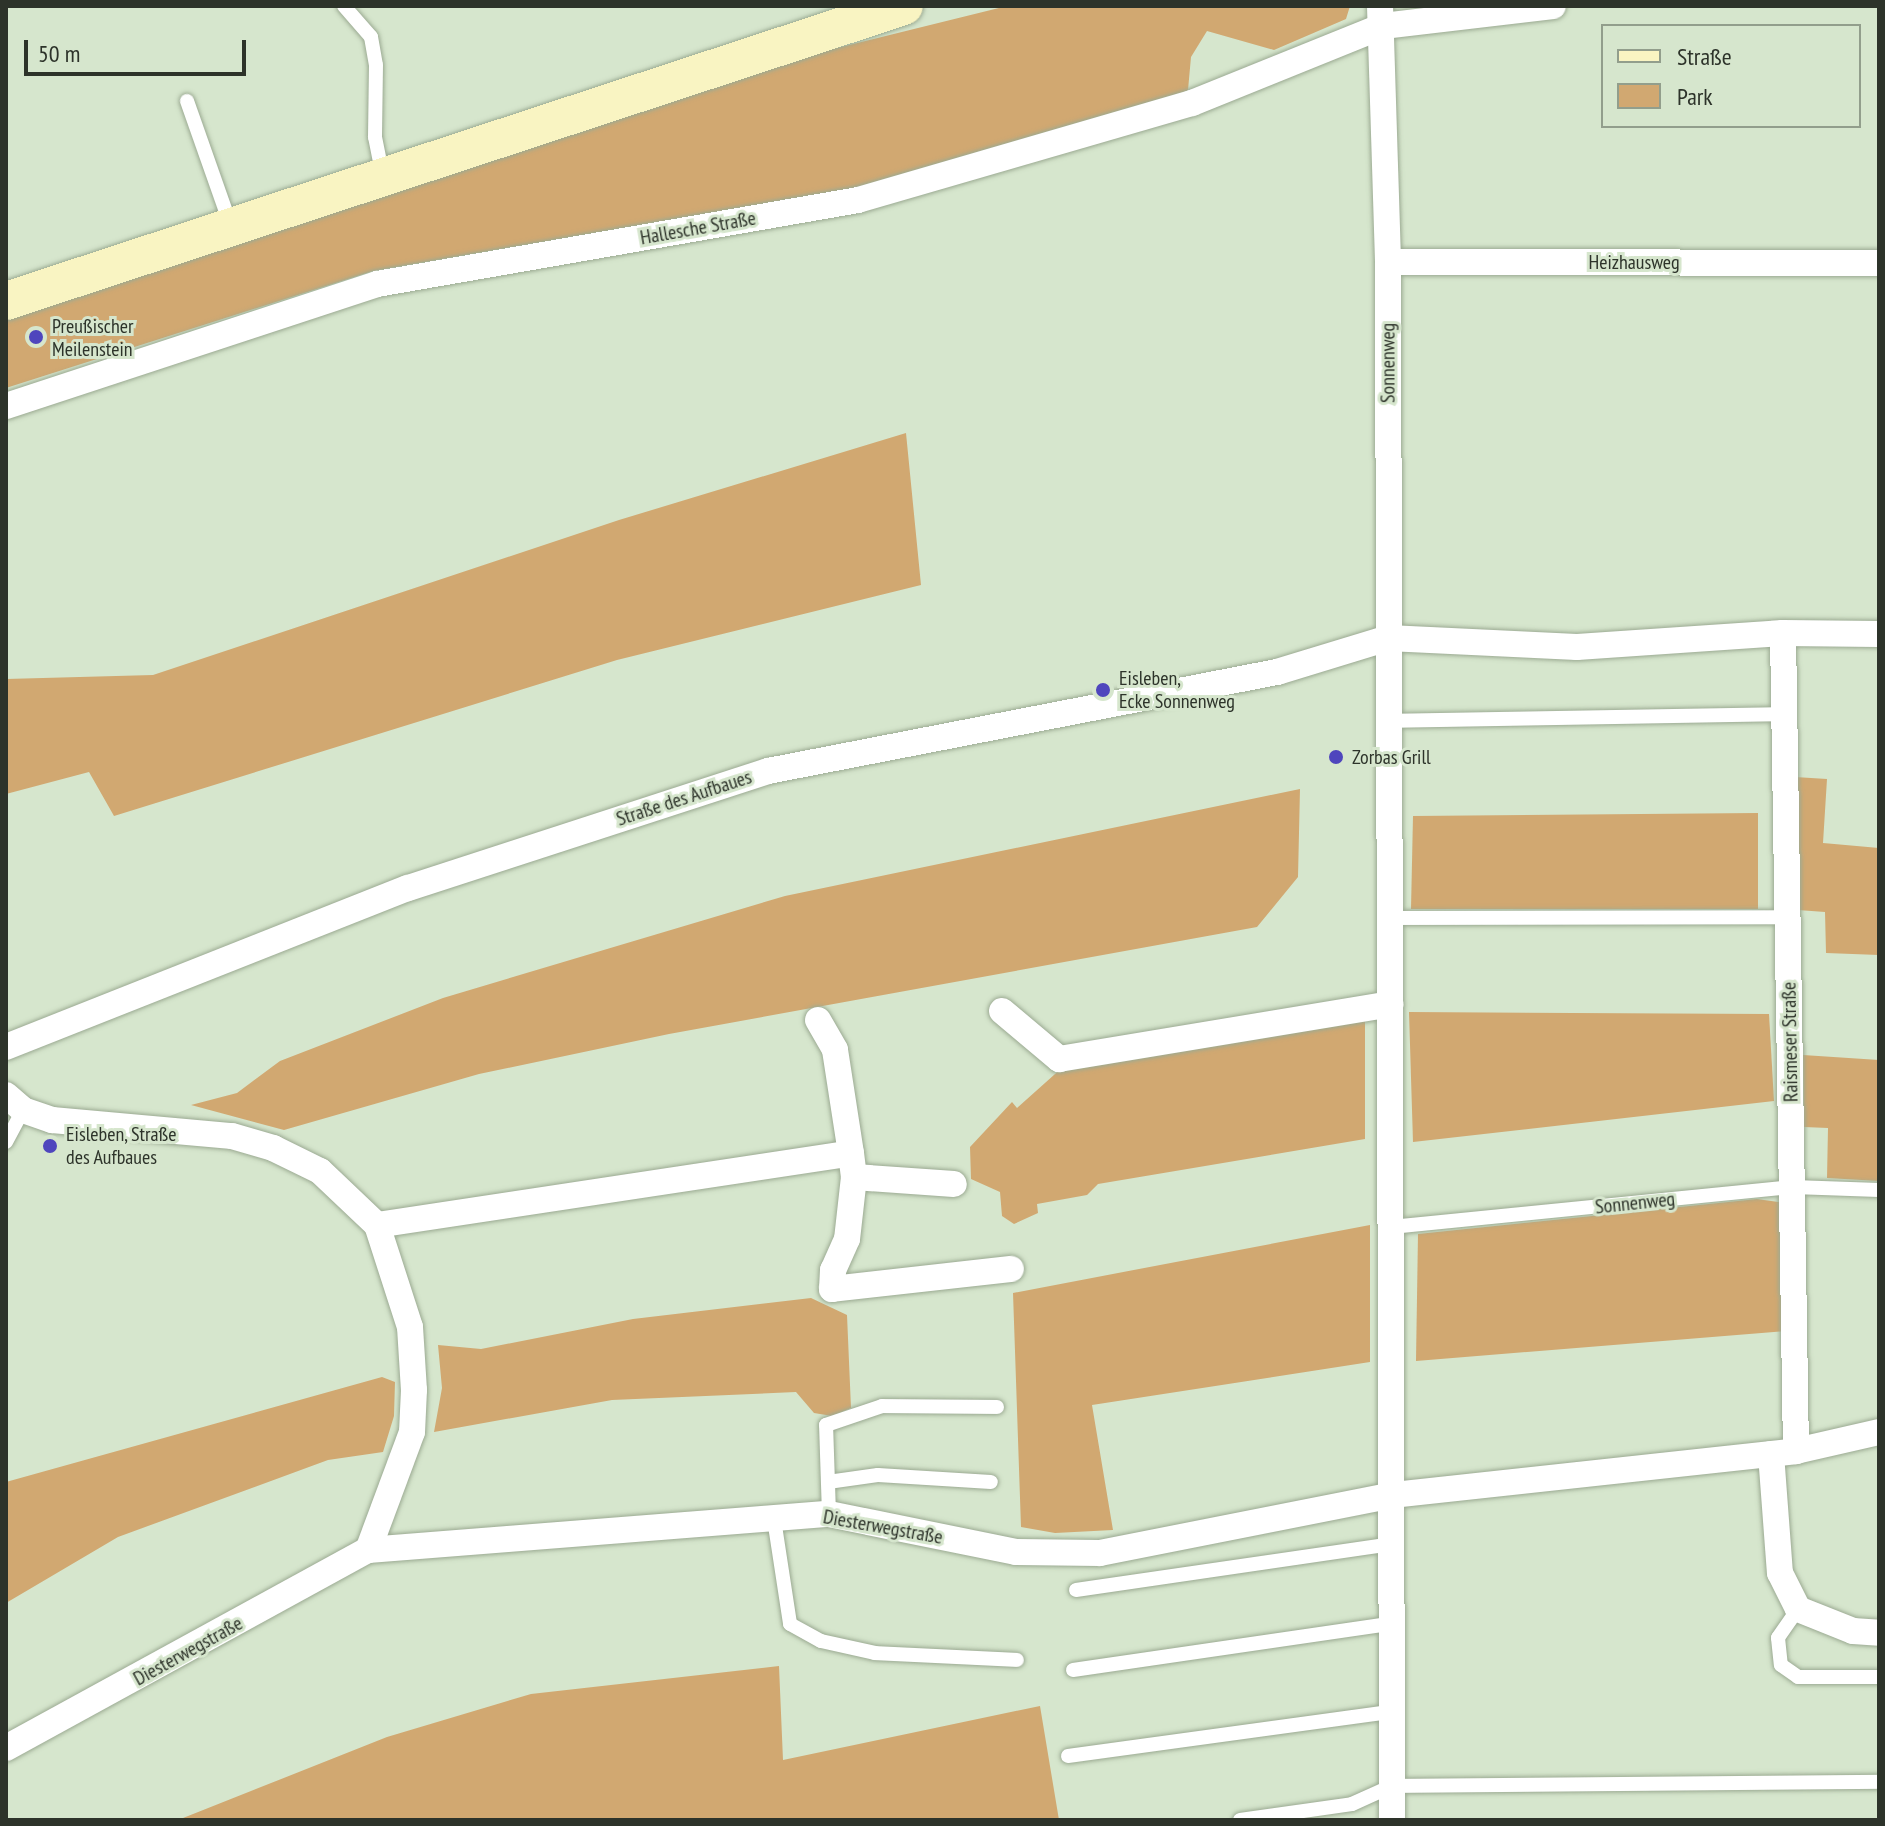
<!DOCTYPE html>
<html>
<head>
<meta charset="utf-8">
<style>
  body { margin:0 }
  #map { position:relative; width:1885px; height:1826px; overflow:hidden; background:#d6e6cd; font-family:"PT Sans Narrow",sans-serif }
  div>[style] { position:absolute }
  .green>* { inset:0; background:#d1a871 }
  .roads { filter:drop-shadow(0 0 2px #9baa92) drop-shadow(0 0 2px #9baa92) }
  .service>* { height:14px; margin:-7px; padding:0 7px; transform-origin:7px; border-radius:7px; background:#fff }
  .minor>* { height:26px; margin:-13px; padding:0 13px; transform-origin:13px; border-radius:13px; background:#fff }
  .secondary>* { height:38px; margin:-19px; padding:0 19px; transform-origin:19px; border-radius:19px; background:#f9f4c2 }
  .dots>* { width:22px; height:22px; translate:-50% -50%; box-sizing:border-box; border:4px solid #d6e6cd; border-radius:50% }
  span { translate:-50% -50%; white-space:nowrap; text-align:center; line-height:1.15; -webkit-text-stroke:6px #d6e6cd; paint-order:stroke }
  .street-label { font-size:20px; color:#2d332a }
  .poi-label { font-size:20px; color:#2d332a }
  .left { translate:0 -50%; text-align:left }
  .frame { position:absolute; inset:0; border:8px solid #2d332a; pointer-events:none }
  .legend { position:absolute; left:1601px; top:24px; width:260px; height:104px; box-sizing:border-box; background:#d6e6cd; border:2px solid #929e8c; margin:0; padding:10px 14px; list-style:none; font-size:24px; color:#2d332a }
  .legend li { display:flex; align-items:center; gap:16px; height:40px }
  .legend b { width:40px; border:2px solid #929e8c }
  .scale { position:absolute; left:24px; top:40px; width:222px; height:36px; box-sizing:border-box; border:4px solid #2d332a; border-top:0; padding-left:10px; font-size:24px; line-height:28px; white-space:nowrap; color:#2d332a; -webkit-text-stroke:6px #d6e6cd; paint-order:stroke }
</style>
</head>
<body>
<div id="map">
  <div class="green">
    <div style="clip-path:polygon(1007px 6px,1350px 6px,1346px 19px,1274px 50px,1207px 31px,1191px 57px,1188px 90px,1150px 107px,900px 180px,373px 271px,6px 388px,6px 318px,829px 50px)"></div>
    <div style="clip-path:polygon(906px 433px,921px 585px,617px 660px,114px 816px,89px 772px,6px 794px,6px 679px,153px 675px,619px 520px)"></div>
    <div style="clip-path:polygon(1795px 777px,1827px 779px,1823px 843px,1879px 848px,1879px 955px,1826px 953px,1825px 912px,1798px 910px)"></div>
    <div style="clip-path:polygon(1300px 789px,1298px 877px,1257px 927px,669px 1034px,479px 1074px,284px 1130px,191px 1105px,237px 1093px,280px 1061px,443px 998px,785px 896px)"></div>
    <div style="clip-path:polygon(1758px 813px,1758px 909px,1411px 909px,1413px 816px)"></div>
    <div style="clip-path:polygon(1409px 1012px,1769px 1014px,1774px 1101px,1413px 1142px)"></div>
    <div style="clip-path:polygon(1365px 1020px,1365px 1139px,1098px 1184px,1087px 1195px,1037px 1204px,1038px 1213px,1014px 1224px,1002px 1216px,1000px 1192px,971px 1179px,970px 1147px,1012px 1102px,1017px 1108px,1064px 1066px)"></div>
    <div style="clip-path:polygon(1803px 1055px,1879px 1060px,1879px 1181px,1827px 1178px,1828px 1128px,1804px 1127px)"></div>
    <div style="clip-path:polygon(1757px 1199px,1785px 1203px,1786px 1331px,1416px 1361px,1418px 1234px)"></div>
    <div style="clip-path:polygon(1370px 1225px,1370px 1362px,1092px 1405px,1113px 1530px,1055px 1533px,1021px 1527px,1013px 1293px)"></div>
    <div style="clip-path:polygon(811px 1298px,847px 1315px,851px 1408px,832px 1416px,814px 1413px,796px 1392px,612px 1400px,434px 1432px,442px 1388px,438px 1345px,481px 1349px,633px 1319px)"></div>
    <div style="clip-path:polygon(382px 1377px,395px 1382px,394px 1416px,383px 1452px,328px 1460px,118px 1537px,6px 1603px,6px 1482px)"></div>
    <div style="clip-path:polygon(779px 1666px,783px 1760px,1040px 1706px,1059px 1820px,178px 1820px,387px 1737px,531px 1694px)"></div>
  </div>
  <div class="roads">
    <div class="service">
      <div style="left:344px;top:6px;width:41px;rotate:48.9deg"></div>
      <div style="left:371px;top:37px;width:28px;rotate:80deg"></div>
      <div style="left:376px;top:65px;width:72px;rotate:90.8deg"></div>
      <div style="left:375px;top:137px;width:41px;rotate:78.7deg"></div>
      <div style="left:187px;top:101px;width:133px;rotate:70.6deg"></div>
      <div style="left:1388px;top:721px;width:396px;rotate:-1deg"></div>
      <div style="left:1389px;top:918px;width:399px;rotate:-0.1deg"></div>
      <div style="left:6px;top:1142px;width:36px;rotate:-62deg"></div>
      <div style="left:1391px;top:1227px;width:404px;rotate:-5.7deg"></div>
      <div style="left:1793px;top:1187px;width:86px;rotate:2deg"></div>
      <div style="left:828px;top:1482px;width:50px;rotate:-8deg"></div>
      <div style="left:878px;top:1475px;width:113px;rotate:3.5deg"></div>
      <div style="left:829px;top:1514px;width:89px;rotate:-91.9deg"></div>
      <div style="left:826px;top:1425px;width:59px;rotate:-18.7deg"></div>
      <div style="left:882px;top:1406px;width:115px;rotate:0.5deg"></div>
      <div style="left:774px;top:1519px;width:106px;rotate:81.3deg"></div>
      <div style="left:790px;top:1624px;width:35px;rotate:29deg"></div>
      <div style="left:821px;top:1641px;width:55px;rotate:12.5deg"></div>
      <div style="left:875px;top:1653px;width:142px;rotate:2.8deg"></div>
      <div style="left:1076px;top:1590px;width:320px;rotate:-8.3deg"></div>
      <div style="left:1798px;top:1609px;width:35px;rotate:125deg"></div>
      <div style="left:1778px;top:1638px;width:27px;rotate:84deg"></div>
      <div style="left:1781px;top:1665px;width:21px;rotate:35deg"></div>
      <div style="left:1798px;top:1677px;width:81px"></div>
      <div style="left:1073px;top:1670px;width:324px;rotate:-8.3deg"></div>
      <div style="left:1068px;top:1756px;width:326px;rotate:-7.8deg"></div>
      <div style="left:1240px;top:1820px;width:113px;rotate:-8.1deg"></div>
      <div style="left:1352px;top:1804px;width:44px;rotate:-24.2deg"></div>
      <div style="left:1392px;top:1786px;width:487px;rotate:-0.5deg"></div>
    </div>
    <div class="minor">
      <div style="left:1380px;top:6px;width:256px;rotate:88.2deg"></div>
      <div style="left:1388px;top:262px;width:1558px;rotate:89.85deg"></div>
      <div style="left:1388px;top:262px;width:491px;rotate:0.1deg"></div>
      <div style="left:6px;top:406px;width:391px;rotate:-18.2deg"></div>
      <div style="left:377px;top:284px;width:488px;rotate:-9.9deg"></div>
      <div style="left:858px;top:200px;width:348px;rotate:-16.2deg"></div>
      <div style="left:1192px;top:103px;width:206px;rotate:-22deg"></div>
      <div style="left:1383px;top:26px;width:171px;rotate:-6.7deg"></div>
      <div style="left:1783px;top:633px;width:818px;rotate:89.09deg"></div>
      <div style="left:1002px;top:1011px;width:75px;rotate:40.1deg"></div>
      <div style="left:1059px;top:1059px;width:336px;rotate:-9.4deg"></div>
      <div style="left:818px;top:1020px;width:34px;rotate:60deg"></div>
      <div style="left:835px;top:1050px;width:104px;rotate:81.2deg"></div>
      <div style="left:6px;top:1047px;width:432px;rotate:-21.6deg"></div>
      <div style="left:408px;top:888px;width:379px;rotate:-18deg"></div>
      <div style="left:768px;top:771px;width:519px;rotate:-11.01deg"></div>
      <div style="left:1277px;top:672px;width:116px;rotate:-17deg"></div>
      <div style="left:1388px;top:638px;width:189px;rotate:2.7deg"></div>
      <div style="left:1577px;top:647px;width:206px;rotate:-3.9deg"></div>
      <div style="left:1783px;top:633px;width:96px;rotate:0.6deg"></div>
      <div style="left:6px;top:1095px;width:23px;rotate:41deg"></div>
      <div style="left:23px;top:1110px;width:31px;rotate:19deg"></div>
      <div style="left:52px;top:1120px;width:181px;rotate:5.1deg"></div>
      <div style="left:232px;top:1136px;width:43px;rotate:16.3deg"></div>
      <div style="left:273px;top:1148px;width:52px;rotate:26.1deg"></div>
      <div style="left:320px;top:1171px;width:79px;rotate:43.5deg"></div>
      <div style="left:377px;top:1225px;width:107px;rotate:72.1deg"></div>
      <div style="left:410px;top:1327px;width:63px;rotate:86.4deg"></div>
      <div style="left:414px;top:1390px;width:42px;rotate:92.7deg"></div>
      <div style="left:412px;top:1432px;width:126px;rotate:110.4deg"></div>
      <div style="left:854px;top:1177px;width:62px;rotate:96.4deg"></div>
      <div style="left:847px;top:1239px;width:34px;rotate:114deg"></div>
      <div style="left:833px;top:1270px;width:19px;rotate:93deg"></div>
      <div style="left:832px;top:1289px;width:180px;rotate:-6.4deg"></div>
      <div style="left:377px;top:1225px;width:479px;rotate:-8.6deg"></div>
      <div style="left:851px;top:1153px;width:24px;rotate:83deg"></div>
      <div style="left:854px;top:1177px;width:100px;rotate:4deg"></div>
      <div style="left:1771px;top:1454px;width:119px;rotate:85.7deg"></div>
      <div style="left:1780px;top:1573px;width:40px;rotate:63.4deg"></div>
      <div style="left:1798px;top:1609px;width:59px;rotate:21.8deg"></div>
      <div style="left:1853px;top:1631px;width:26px;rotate:4deg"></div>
      <div style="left:6px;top:1748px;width:413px;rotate:-28.7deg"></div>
      <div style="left:368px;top:1550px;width:462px;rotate:-4.5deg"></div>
      <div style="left:829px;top:1514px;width:191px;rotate:11.5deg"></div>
      <div style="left:1016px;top:1552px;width:84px;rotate:0.7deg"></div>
      <div style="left:1100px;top:1553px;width:299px;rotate:-11.2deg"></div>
      <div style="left:1393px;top:1495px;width:405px;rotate:-6.2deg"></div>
      <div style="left:1796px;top:1451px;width:85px;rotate:-12.9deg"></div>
    </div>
    <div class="secondary">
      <div style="left:6px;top:301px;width:945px;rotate:-18.19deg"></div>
    </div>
  </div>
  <div class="dots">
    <div style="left:36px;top:337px;background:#4f46bd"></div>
    <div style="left:1103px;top:690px;background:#4f46bd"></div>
    <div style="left:1336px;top:757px;background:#4f46bd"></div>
    <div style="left:50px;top:1146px;background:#4f46bd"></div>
  </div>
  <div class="street-label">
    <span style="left:698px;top:228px;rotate:-10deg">Hallesche Straße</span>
    <span style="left:1634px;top:262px">Heizhausweg</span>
    <span style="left:1388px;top:363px;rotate:-90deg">Sonnenweg</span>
    <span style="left:684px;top:798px;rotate:-18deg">Straße des Aufbaues</span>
    <span style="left:1790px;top:1042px;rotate:-91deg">Raismeser Straße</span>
    <span style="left:1635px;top:1203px;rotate:-6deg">Sonnenweg</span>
    <span style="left:883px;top:1527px;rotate:10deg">Diesterwegstraße</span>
    <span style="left:188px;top:1651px;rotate:-29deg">Diesterwegstraße</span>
  </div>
  <div class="poi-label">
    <span class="left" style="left:52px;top:338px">Preußischer<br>Meilenstein</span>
    <span class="left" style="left:1119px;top:690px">Eisleben,<br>Ecke Sonnenweg</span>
    <span class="left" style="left:1352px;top:757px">Zorbas Grill</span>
    <span class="left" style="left:66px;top:1146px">Eisleben, Straße<br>des Aufbaues</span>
  </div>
  <div class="frame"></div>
  <ul class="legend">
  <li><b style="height:10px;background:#f9f4c2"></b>Straße</li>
  <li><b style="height:22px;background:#d1a871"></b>Park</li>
  </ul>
  <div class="scale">50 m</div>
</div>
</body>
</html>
